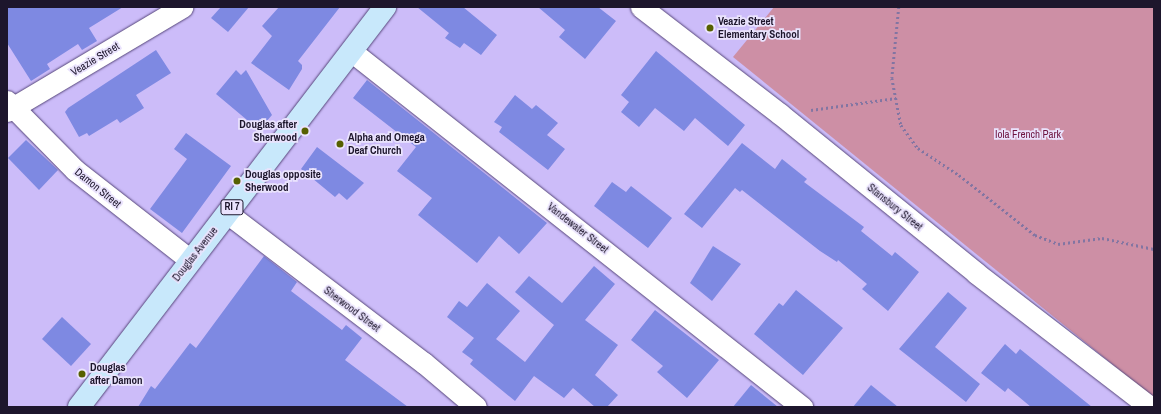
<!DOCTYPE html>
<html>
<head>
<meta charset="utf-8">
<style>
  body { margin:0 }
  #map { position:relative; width:1161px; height:414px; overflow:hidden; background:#ccbcf9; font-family:"Archivo Narrow",sans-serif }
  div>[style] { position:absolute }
  .green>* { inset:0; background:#cd8fa5 }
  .building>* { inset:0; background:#7e89e2 }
  .path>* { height:2.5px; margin-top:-1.25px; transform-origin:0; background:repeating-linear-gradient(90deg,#8275a2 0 2px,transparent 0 5px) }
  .roads { filter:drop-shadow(0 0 1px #56467a) drop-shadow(0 0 1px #56467a) }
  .minor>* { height:21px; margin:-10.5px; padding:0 10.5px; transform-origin:10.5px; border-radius:10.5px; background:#fff }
  .primary>* { height:22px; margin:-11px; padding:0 11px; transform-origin:11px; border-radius:11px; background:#c8e8fb }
  .dots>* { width:11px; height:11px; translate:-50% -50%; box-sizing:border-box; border:2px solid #eae3fd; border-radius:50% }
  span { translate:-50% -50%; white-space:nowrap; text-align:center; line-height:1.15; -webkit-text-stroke:3.5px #eae3fd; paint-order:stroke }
  .shield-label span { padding:1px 3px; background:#eae3fd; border:1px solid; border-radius:3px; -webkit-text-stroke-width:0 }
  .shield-label { font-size:10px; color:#1d162c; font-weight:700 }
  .poi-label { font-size:11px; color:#1d162c; font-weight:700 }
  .left { translate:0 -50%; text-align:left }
  .right { translate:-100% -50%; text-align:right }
  .street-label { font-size:11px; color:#1d162c }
  .park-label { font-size:11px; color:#6e133f }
  .frame { position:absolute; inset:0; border:8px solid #1d162c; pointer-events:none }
</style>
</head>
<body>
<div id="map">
  <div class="green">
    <div style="clip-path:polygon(774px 7px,1154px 7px,1154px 398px,733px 57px)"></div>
  </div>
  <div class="building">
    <div style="clip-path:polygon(7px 7px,123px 7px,89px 28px,97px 41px,82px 50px,78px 44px,47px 64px,50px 69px,31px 81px,7px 43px)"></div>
    <div style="clip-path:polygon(221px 7px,249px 7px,228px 32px,211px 18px)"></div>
    <div style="clip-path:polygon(279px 7px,340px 7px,298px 61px,302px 65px,302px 69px,289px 90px,251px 63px,272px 36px,262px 26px)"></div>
    <div style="clip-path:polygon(417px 7px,463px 7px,497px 35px,481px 55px,464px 43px,460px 48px,445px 38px,449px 33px)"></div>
    <div style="clip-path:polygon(538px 7px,598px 7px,616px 21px,585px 59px,559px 37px,565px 30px)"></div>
    <div style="clip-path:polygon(156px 50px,171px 73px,136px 95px,144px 108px,120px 123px,117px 119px,89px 136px,87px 133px,79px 137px,65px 112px,68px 108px)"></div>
    <div style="clip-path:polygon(656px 51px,745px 125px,728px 146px,695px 118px,684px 131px,655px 108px,639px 127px,621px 112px,629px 102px,621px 95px)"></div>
    <div style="clip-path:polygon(236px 70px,241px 75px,246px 70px,272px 115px,259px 130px,216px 94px)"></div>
    <div style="clip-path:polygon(367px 80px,547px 223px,519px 254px,499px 236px,477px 263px,418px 215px,432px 198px,397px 171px,416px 147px,353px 98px)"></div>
    <div style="clip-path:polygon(515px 95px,532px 109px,536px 105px,558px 123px,547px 135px,565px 149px,548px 170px,499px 132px,502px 127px,494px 122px)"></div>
    <div style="clip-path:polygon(186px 133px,231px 166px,182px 233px,150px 209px,187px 159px,174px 149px)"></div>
    <div style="clip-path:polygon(26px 140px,58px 170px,39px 190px,8px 158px)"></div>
    <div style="clip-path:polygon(742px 143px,775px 169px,782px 159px,807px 179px,804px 182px,864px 227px,861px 231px,892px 256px,895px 252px,919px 272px,888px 311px,862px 289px,867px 284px,838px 260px,837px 262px,820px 251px,742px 190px,740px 192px,735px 188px,702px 228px,684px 214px)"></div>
    <div style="clip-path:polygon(317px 147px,364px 183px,347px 200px,339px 193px,335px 197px,301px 169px)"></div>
    <div style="clip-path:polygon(612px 182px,626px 192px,631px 186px,672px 218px,648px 248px,594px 206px)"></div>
    <div style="clip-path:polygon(713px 246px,741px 264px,712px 301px,690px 283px)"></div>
    <div style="clip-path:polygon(264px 256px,297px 282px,291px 291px,342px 330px,346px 325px,362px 338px,345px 360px,408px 407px,138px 407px,151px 386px,155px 389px,190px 343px,196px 348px)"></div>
    <div style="clip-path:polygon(594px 266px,615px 284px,585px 320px,618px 345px,595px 375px,618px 395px,607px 407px,595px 407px,573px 388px,564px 398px,534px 376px,515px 401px,470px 364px,473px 360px,462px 352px,474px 338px,447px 317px,459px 301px,467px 307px,487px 283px,520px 311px,496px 339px,525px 362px,554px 325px,515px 292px,529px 276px,562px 303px)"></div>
    <div style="clip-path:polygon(796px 290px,843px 328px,803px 375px,754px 334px,779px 303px,783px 306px)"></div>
    <div style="clip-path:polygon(948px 292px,967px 308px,935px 347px,980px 384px,966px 402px,899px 349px)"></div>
    <div style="clip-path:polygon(655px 310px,719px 360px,687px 398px,657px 372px,663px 366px,631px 340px)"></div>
    <div style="clip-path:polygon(62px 317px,91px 344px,71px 366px,42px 339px)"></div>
    <div style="clip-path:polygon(1005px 344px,1016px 354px,1020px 349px,1092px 407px,1031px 407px,1008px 388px,1005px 392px,981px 373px)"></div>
    <div style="clip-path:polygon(751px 385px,778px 407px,733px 407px)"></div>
    <div style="clip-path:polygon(871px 385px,898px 407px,853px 407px)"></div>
  </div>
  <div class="path">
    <div style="left:899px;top:7px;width:71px;rotate:95.6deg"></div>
    <div style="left:892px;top:78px;width:48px;rotate:79.2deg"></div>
    <div style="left:901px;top:125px;width:29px;rotate:54deg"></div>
    <div style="left:918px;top:148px;width:49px;rotate:33.4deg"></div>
    <div style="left:959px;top:175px;width:97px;rotate:38.3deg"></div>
    <div style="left:1035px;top:235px;width:25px;rotate:21deg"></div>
    <div style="left:1058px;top:244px;width:44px;rotate:-7.8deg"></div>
    <div style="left:1102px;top:238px;width:53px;rotate:11.9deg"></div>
    <div style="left:811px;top:110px;width:86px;rotate:-8deg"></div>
  </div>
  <div class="roads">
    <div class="minor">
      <div style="left:641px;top:7px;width:175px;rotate:37.6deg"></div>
      <div style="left:780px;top:114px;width:252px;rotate:39deg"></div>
      <div style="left:976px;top:273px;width:220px;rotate:37.6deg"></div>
      <div style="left:351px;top:51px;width:575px;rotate:38.29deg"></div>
      <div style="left:7px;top:101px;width:97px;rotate:45.4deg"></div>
      <div style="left:75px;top:170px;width:146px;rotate:38deg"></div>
      <div style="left:7px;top:111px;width:204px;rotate:-30.7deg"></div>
      <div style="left:227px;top:213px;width:248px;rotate:37.3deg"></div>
      <div style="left:424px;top:363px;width:68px;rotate:40.2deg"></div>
    </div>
    <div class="primary">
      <div style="left:79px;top:407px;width:504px;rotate:-52.58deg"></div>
    </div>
  </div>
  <div class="dots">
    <div style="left:710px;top:28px;background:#566000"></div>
    <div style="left:305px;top:131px;background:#566000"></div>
    <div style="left:340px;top:144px;background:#566000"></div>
    <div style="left:237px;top:181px;background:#566000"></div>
    <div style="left:82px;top:374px;background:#566000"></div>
  </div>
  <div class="shield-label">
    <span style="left:232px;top:207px">RI 7</span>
  </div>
  <div class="poi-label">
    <span class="left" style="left:718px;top:28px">Veazie Street<br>Elementary School</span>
    <span class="right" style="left:297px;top:131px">Douglas after<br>Sherwood</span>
    <span class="left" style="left:348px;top:144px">Alpha and Omega<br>Deaf Church</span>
    <span class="left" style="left:245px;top:181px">Douglas opposite<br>Sherwood</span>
    <span class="left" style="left:90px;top:374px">Douglas<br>after Damon</span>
  </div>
  <div class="street-label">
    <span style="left:95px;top:59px;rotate:-31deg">Veazie Street</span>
    <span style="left:98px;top:188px;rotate:39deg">Damon Street</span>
    <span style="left:895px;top:207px;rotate:39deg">Stansbury Street</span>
    <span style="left:578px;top:228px;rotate:38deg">Vandewater Street</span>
    <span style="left:195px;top:254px;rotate:-52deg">Douglas Avenue</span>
    <span style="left:352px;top:309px;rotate:37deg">Sherwood Street</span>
  </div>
  <div class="park-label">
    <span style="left:1028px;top:134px">Iola French Park</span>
  </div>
  <div class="frame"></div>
</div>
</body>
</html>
